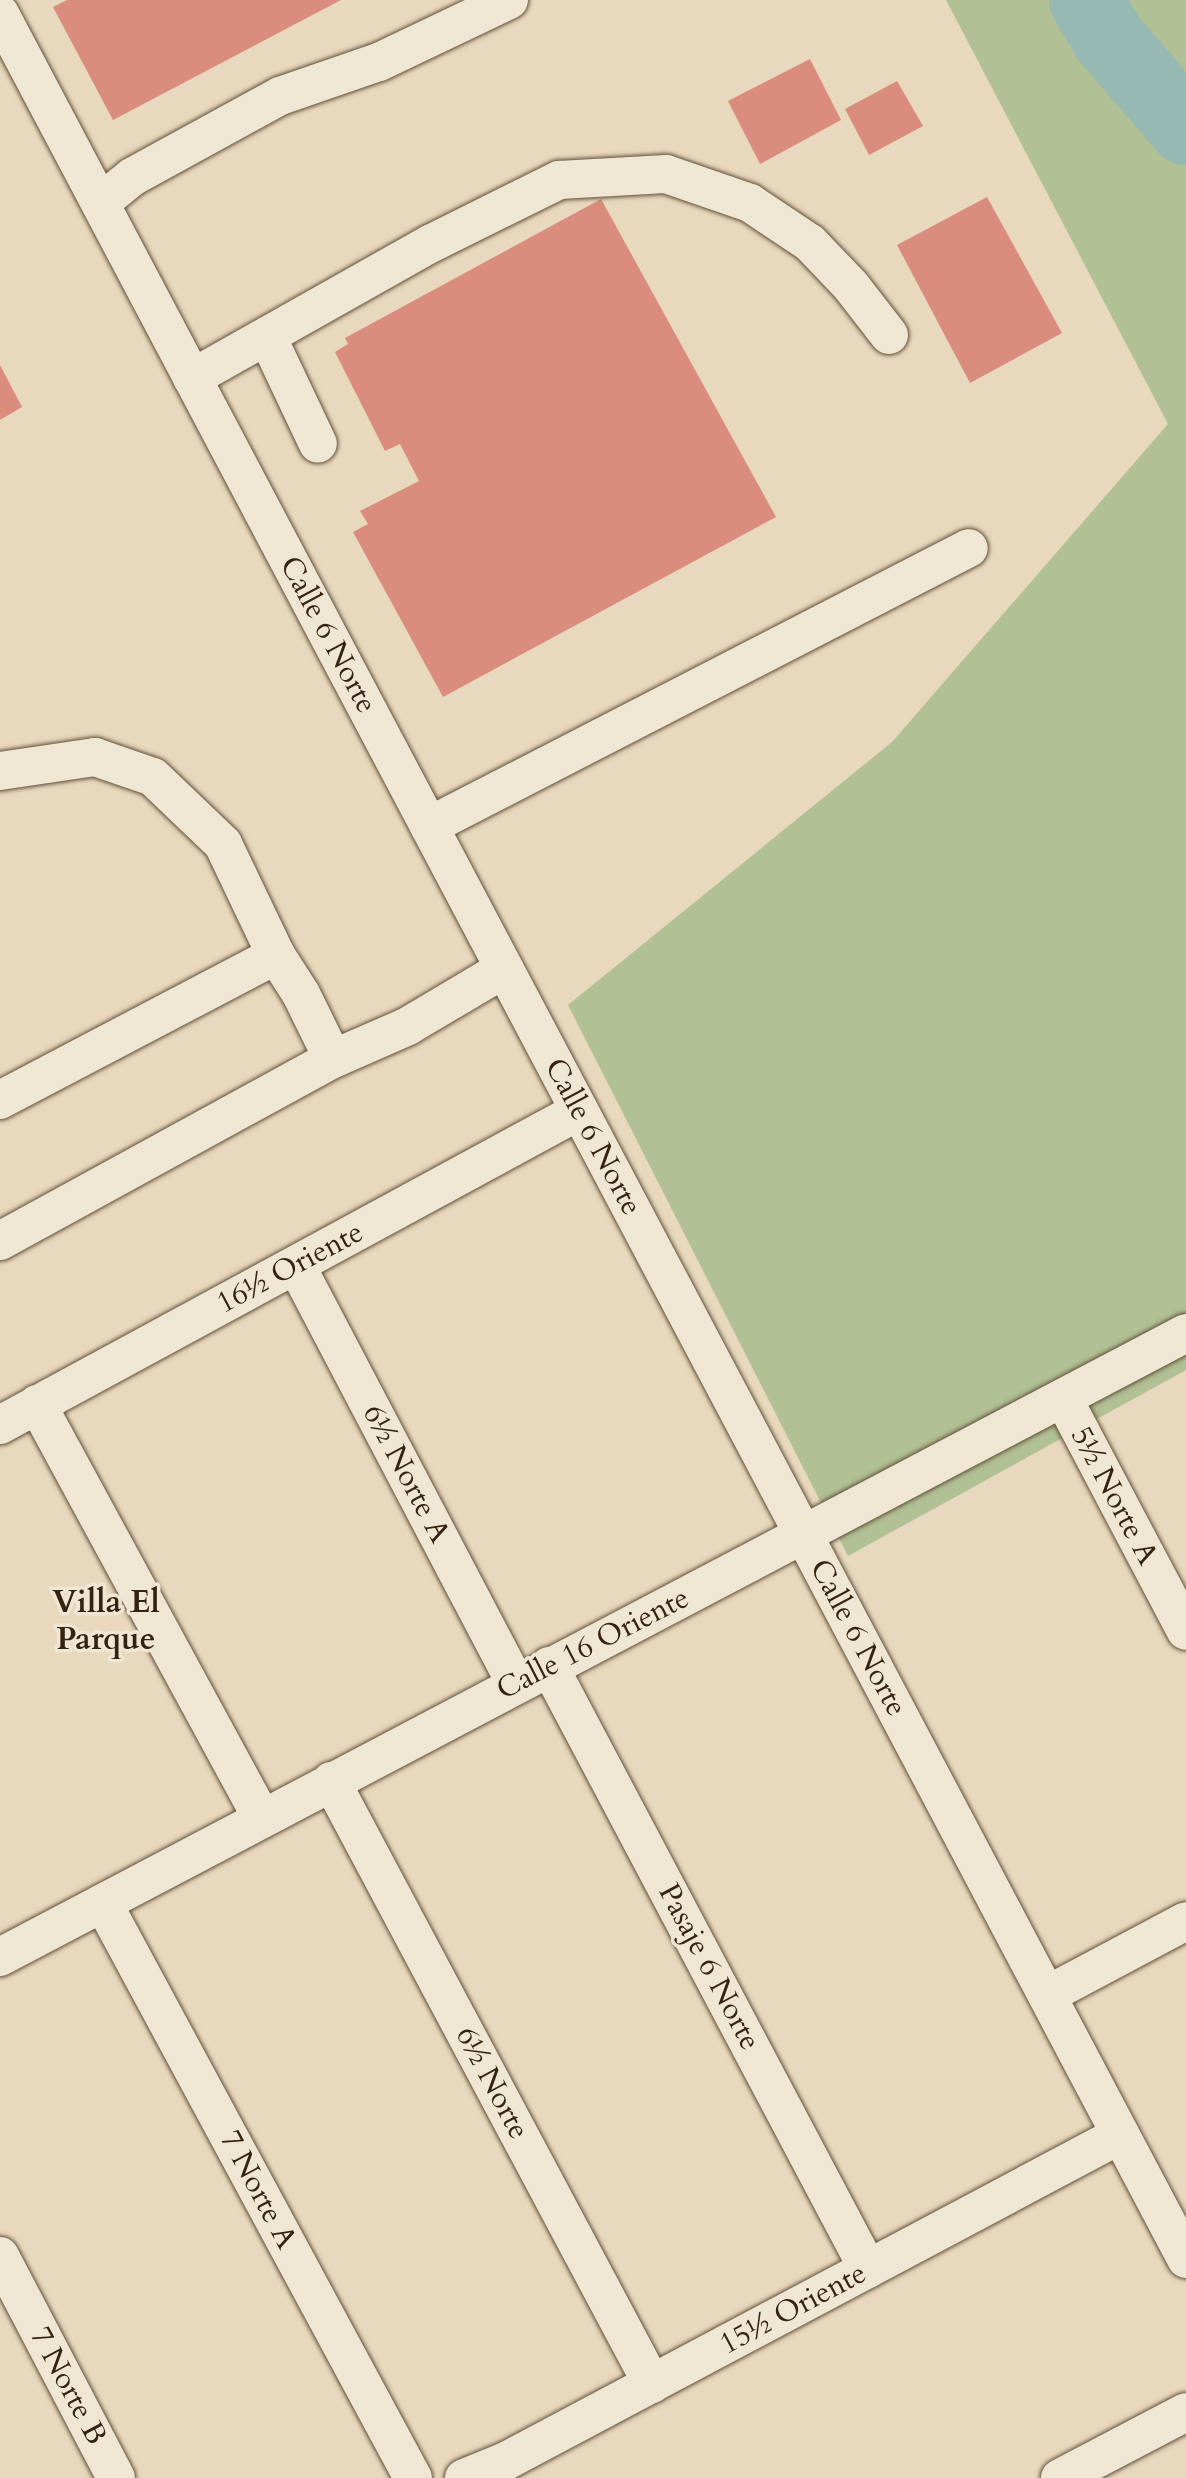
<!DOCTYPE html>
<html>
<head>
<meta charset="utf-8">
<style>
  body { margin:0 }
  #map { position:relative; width:1186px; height:2478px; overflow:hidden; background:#e8d8bd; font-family:Cardo,serif }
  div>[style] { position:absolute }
  .green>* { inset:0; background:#b1c095 }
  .river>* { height:74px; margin:-37px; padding:0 37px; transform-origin:37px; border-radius:37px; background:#97b9b3 }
  .building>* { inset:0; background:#da8d7e }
  .roads { filter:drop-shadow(0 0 2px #61513a) drop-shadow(0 0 2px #61513a) }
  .minor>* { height:38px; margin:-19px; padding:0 19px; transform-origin:19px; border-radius:19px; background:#f0e6d4 }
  span { translate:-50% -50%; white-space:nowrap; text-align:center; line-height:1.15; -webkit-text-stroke:7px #f0e6d4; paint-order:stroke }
  .street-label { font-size:30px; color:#34240f }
  .neighbourhood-label { font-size:32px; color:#34240f; font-weight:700 }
</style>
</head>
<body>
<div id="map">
  <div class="green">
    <div style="clip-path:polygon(946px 0,1186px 0,1186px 1370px,848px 1556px,568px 1005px,892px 742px,1168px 424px)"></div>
  </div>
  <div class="river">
    <div style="left:1086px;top:0;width:45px;rotate:59.5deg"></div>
    <div style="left:1109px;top:39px;width:118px;rotate:49.1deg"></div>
  </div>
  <div class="building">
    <div style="clip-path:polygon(67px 0,341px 0,113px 120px,53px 7px)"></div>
    <div style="clip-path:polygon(810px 59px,841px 120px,760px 164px,728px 101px)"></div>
    <div style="clip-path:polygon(897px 81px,923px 126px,869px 155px,845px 109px)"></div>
    <div style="clip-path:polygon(987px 197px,1062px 333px,970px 383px,897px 245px)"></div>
    <div style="clip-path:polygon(601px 199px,776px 517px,443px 697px,353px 532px,368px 524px,360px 511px,419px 481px,400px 444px,385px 451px,335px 352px,348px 344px,345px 338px)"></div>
    <div style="clip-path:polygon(0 365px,22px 407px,0 420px)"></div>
  </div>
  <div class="roads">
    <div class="minor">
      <div style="left:0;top:14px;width:2539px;rotate:62.15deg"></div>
      <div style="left:100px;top:203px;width:41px;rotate:-39.1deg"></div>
      <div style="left:132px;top:177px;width:169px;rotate:-28.7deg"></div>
      <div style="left:280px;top:96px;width:105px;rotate:-19deg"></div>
      <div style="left:379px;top:62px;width:144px;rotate:-25.5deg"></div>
      <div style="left:267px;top:336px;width:119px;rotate:64.7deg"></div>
      <div style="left:192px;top:378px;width:275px;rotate:-29.4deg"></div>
      <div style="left:432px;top:243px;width:142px;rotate:-26.4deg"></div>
      <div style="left:559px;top:180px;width:107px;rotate:-3.2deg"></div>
      <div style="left:666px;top:174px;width:89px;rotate:19deg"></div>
      <div style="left:750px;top:203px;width:72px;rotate:33.7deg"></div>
      <div style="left:810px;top:243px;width:59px;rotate:46.4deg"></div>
      <div style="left:851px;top:286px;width:62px;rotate:52.2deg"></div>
      <div style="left:0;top:771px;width:96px;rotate:-8.4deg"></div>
      <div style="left:95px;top:757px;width:61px;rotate:19deg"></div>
      <div style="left:153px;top:777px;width:97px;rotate:43.7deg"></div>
      <div style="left:223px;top:844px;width:123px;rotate:64.5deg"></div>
      <div style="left:429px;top:826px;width:607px;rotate:-27.24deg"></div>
      <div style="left:0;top:1100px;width:312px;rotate:-27.7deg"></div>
      <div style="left:276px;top:955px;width:46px;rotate:57.3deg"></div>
      <div style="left:301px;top:994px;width:72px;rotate:63.8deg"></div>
      <div style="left:0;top:1241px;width:379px;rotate:-28.7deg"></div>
      <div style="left:333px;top:1059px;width:82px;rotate:-23.7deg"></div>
      <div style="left:408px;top:1026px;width:112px;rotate:-30.7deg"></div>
      <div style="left:296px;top:1265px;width:473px;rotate:62.3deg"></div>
      <div style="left:1063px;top:1398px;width:263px;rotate:62.2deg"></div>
      <div style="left:37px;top:1404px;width:471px;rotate:61.5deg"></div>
      <div style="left:0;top:1425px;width:659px;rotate:-28.47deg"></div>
      <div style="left:549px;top:1666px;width:682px;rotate:62.12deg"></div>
      <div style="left:331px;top:1781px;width:683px;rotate:61.97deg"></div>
      <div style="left:103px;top:1903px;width:653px;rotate:61.67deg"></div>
      <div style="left:0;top:1957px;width:1340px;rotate:-27.75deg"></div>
      <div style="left:1047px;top:1995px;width:157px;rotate:-28deg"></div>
      <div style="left:0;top:2256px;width:250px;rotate:62.4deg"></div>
      <div style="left:464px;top:2478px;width:45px;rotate:-22deg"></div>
      <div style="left:506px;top:2461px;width:695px;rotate:-27.97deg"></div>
      <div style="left:1060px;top:2478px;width:142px;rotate:-27.6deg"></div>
    </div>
  </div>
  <div class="street-label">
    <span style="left:328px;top:635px;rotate:62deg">Calle 6 Norte</span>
    <span style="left:593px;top:1137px;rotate:62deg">Calle 6 Norte</span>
    <span style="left:290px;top:1268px;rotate:-28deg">16½ Oriente</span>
    <span style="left:406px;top:1474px;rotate:62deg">6½ Norte A</span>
    <span style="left:1114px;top:1496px;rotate:62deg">5½ Norte A</span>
    <span style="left:858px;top:1638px;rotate:62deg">Calle 6 Norte</span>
    <span style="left:593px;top:1644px;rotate:-27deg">Calle 16 Oriente</span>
    <span style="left:709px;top:1967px;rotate:62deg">Pasaje 6 Norte</span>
    <span style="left:492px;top:2083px;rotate:62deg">6½ Norte</span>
    <span style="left:258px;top:2190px;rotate:62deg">7 Norte A</span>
    <span style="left:793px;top:2309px;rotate:-28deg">15½ Oriente</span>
    <span style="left:68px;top:2386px;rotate:62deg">7 Norte B</span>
  </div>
  <div class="neighbourhood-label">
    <span style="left:106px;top:1621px">Villa El<br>Parque</span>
  </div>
</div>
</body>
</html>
